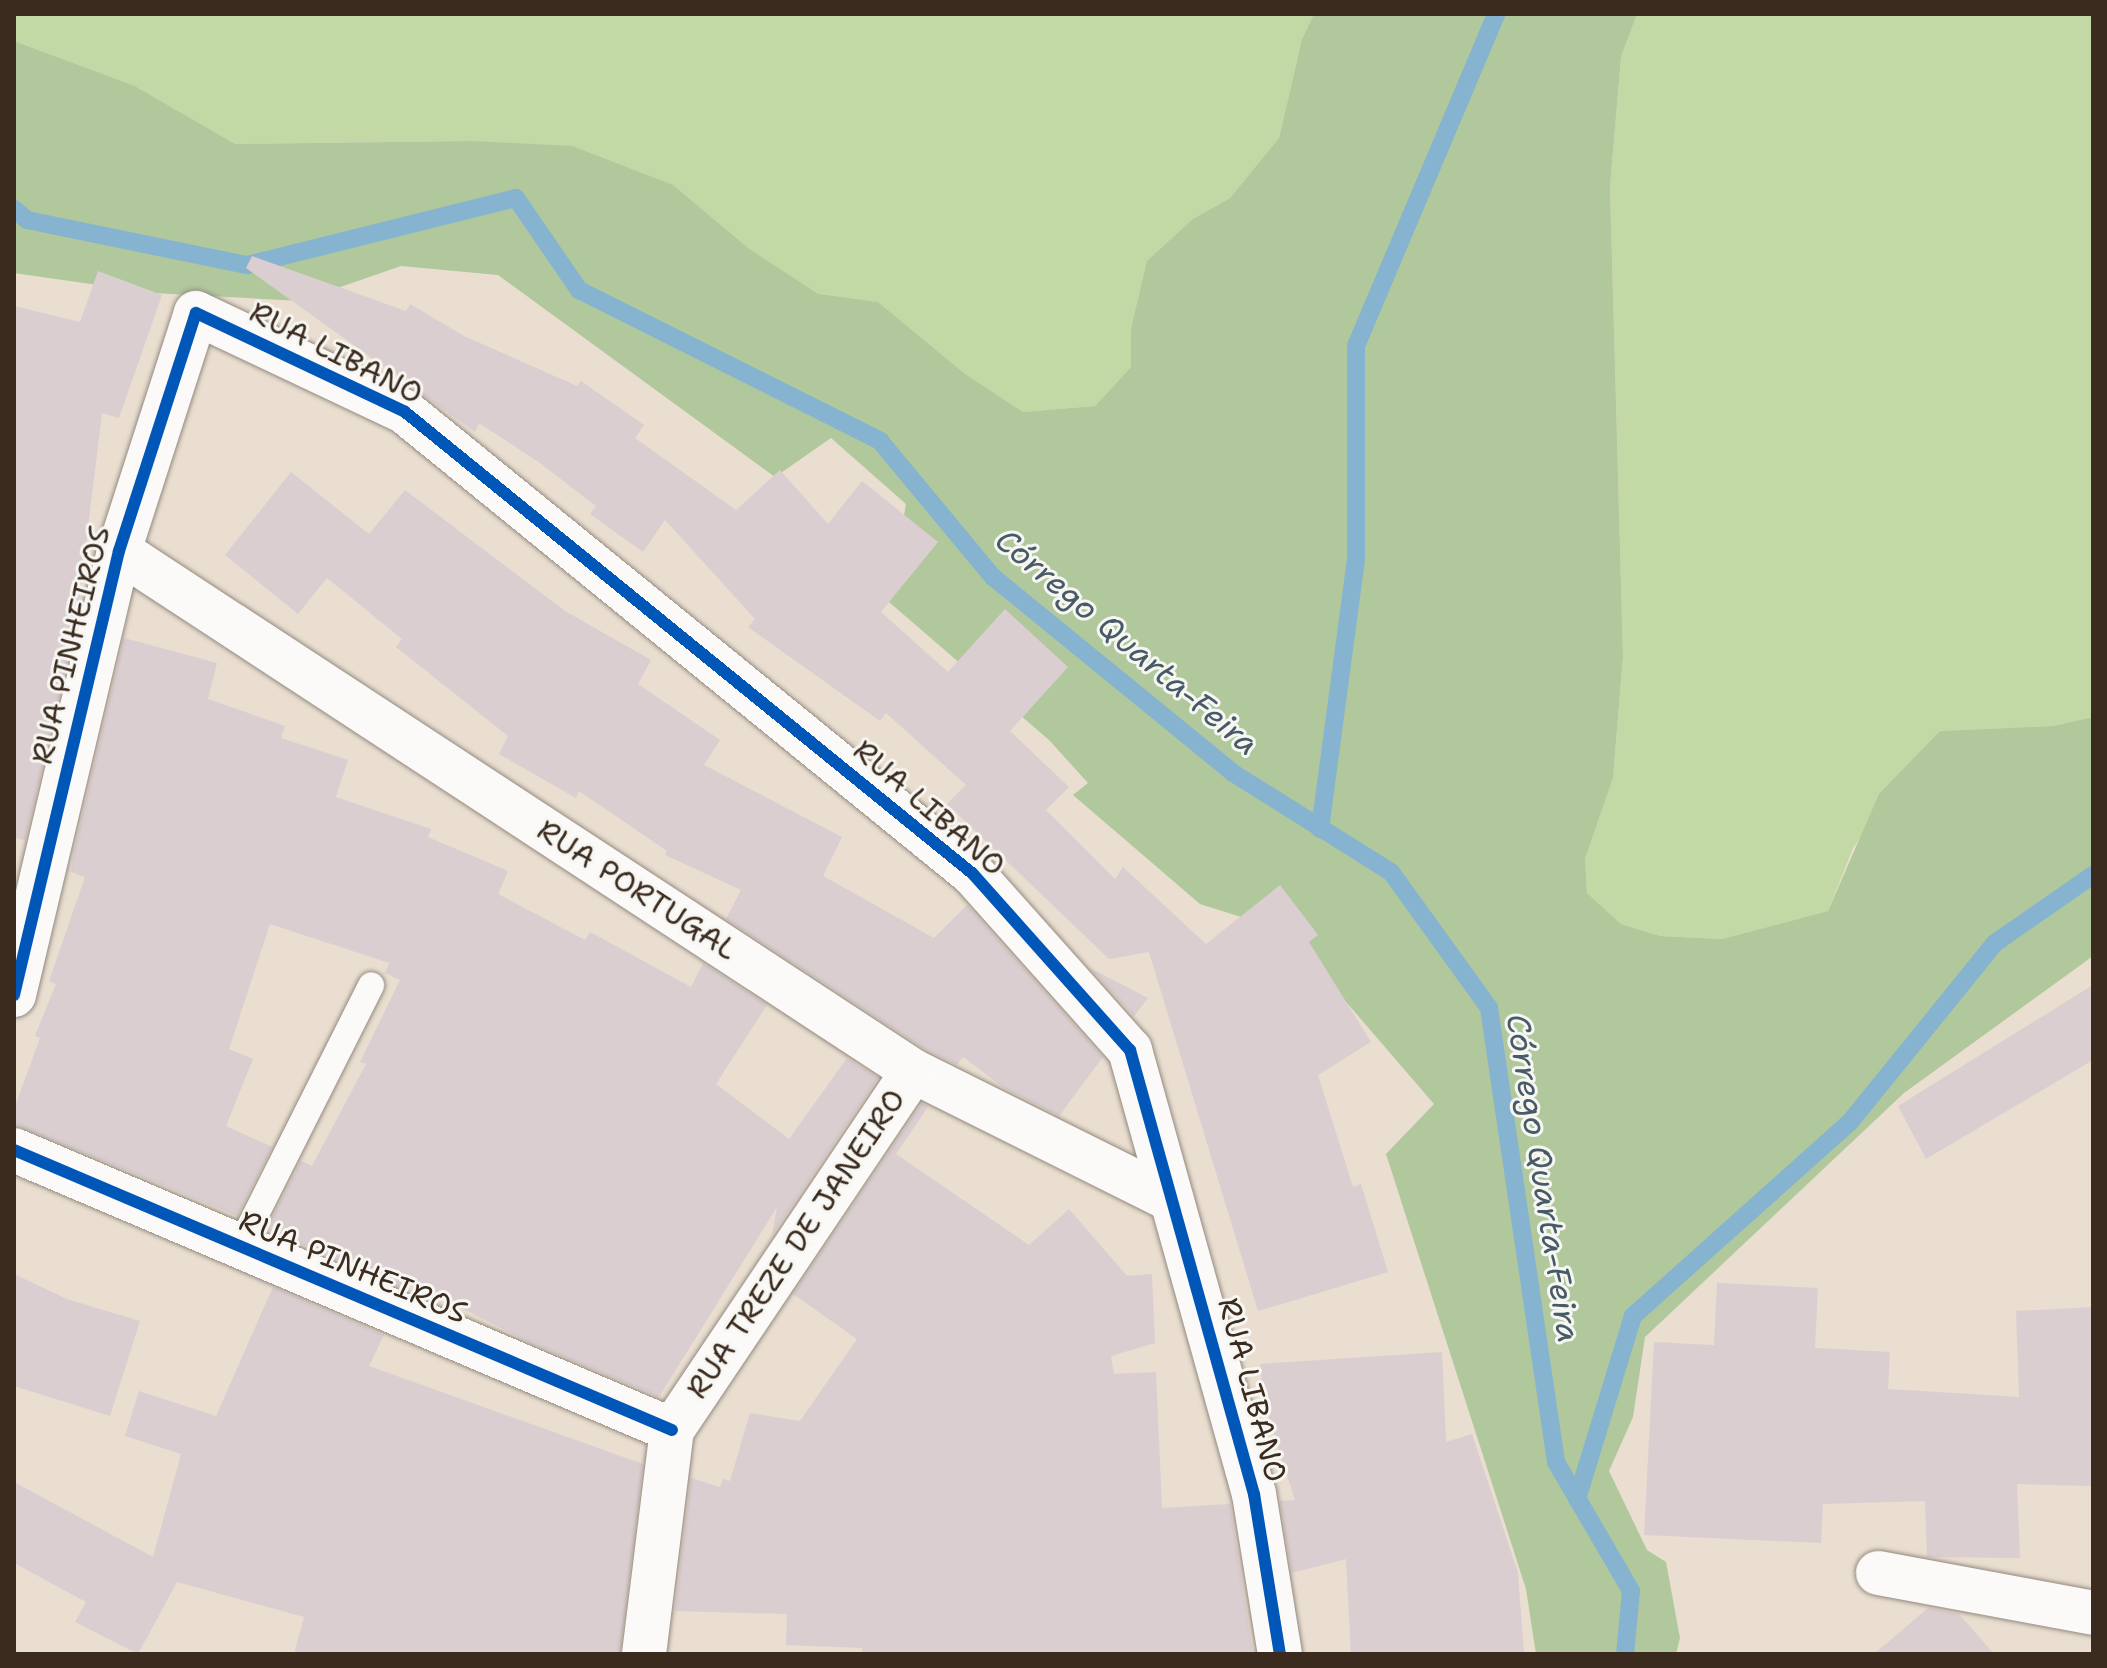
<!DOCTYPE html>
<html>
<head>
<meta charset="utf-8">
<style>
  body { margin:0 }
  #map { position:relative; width:2107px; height:1668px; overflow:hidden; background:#e9decf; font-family:"Shantell Sans",sans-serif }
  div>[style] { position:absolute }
  .green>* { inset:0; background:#c2d9a6 }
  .forest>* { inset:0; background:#b0c89c }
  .stream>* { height:18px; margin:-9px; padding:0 9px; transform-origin:9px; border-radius:9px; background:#85b3d0 }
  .building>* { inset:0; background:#dbced1 }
  .roads { filter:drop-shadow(0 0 2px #938a81) drop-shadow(0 0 2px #938a81) }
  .lane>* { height:26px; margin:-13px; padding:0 13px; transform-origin:13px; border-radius:13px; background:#fcfaf8 }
  .street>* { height:44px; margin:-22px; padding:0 22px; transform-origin:22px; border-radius:22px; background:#fcfaf8 }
  .cycleway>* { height:12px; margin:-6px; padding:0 6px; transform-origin:6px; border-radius:6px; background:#0057b8 }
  span { translate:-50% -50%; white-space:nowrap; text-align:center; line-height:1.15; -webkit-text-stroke:6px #f6f6f2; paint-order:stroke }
  .street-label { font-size:30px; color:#3b2a1e }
  .water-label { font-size:32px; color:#475a65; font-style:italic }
  .frame { position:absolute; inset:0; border:16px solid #3b2a1e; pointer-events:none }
</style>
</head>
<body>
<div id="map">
  <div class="green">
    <div style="clip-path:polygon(14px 14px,1314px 14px,1302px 39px,1279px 138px,1230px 198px,1193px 219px,1131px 329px,1131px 367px,1095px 406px,1023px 412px,964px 373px,878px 302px,818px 295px,748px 248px,472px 141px,235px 144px,135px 86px,14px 41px)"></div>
    <div style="clip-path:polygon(1637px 14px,2093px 14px,2093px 717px,2053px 726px,1940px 731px,1853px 848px,1828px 911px,1722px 939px,1660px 936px,1621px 924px,1587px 893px,1585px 859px,1613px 778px,1623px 656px,1610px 187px,1621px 57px)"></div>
  </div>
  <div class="forest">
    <div style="clip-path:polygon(1314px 14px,1637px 14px,1621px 57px,1610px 187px,1623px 656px,1613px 778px,1585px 859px,1587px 893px,1621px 924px,1660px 936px,1722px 939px,1828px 911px,1879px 794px,1940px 731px,2053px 726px,2093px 717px,2093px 956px,1904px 1093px,1645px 1337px,1633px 1417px,1609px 1471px,1647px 1550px,1666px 1562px,1680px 1638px,1676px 1654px,1536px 1654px,1526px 1589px,1386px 1154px,1434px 1104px,1285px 931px,1200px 904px,1073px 795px,1088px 783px,1049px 740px,889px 602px,906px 504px,831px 438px,775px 477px,498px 275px,401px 266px,300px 301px,154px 293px,14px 273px,14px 41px,135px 86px,235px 144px,472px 141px,572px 146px,673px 185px,748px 248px,818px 294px,878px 302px,964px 373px,1023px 412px,1095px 406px,1131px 367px,1131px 329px,1147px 261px,1193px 219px,1230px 198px,1279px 138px,1302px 39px)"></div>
  </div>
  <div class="stream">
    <div style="left:14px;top:209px;width:17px;rotate:40deg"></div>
    <div style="left:27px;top:220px;width:225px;rotate:11.6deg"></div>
    <div style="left:247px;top:265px;width:277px;rotate:-14deg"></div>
    <div style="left:516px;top:198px;width:112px;rotate:55.6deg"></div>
    <div style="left:579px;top:290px;width:337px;rotate:26.6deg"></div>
    <div style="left:880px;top:441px;width:177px;rotate:50.3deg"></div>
    <div style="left:993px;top:577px;width:310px;rotate:39.2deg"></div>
    <div style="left:1233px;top:773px;width:186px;rotate:32.1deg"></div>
    <div style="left:1391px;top:872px;width:168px;rotate:54.2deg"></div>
    <div style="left:1489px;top:1008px;width:459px;rotate:81.6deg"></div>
    <div style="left:1556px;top:1462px;width:149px;rotate:59.8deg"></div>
    <div style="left:1631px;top:1591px;width:63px;rotate:95.4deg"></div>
    <div style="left:1320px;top:829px;width:273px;rotate:-82.4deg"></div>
    <div style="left:1356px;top:558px;width:212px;rotate:-90deg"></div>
    <div style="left:1356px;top:346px;width:360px;rotate:-67.1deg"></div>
    <div style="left:1577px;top:1499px;width:191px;rotate:-73deg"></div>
    <div style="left:1633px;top:1316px;width:291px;rotate:-41.8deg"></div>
    <div style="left:1850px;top:1122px;width:230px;rotate:-51deg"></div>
    <div style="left:1995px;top:943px;width:119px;rotate:-34.8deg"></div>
  </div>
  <div class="building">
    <div style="clip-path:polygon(252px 256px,406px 311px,410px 304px,464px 336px,577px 386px,581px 381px,644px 425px,635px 438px,736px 510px,780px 470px,828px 524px,862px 481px,938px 542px,881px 612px,948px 672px,1005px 609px,1068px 667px,1010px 731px,1069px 787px,1046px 810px,1115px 879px,1123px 867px,1206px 944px,1280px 885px,1318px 935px,1309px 942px,1371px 1042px,1318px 1075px,1353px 1187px,1361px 1184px,1388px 1272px,1258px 1311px,1149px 952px,1109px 959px,947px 804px,966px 785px,886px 713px,880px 721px,748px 627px,755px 619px,665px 520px,643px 552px,590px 514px,596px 506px,540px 463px,479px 423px,475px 432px,246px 268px)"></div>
    <div style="clip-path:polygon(98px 271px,162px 295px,119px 418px,102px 413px,76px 626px,25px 840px,14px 838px,14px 306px,80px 322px)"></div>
    <div style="clip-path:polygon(291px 472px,369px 534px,405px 490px,565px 611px,651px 660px,638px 684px,720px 740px,704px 765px,842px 837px,823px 876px,934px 938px,967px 905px,1103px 1057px,1059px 1116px,1004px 1088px,963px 1057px,957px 1065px,925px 1049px,726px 919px,741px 890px,665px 855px,667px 851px,579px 791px,576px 798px,499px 754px,508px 736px,396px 647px,402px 639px,327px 578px,298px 614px,225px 555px)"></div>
    <div style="clip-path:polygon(124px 638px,217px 663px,208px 699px,285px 726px,281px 738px,348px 760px,336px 797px,431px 829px,428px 837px,508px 871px,498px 894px,585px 940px,590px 932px,691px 987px,703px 963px,767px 1005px,716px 1084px,789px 1139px,847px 1058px,878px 1078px,772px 1235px,777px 1207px,659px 1397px,531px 1343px,408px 1281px,404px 1289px,266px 1229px,301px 1161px,312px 1166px,366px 1064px,360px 1062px,400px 980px,385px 973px,389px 963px,270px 924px,229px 1049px,253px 1059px,226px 1126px,272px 1147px,237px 1216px,14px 1124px,14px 1109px,40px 1038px,35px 1036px,56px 984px,49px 981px,85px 877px,71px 872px,74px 851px)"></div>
    <div style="clip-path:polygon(1090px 968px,1148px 998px,1134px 1016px)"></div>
    <div style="clip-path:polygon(2093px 985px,2093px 1060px,1926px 1159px,1898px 1106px)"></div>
    <div style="clip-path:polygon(922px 1103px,928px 1107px,896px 1154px,1029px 1245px,1069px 1209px,1127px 1276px,1152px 1274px,1155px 1343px,1111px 1356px,1114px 1374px,1156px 1372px,1162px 1508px,1230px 1504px,1253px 1654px,862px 1654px,862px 1648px,786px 1645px,787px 1614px,675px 1611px,691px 1478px,720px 1487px,723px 1479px,730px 1481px,750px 1413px,800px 1421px,857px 1339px,793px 1294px)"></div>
    <div style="clip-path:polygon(14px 1274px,67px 1299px,140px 1321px,110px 1416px,14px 1386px)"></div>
    <div style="clip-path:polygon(1717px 1283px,1818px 1288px,1815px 1348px,1890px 1352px,1888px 1389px,2019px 1397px,2016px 1311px,2093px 1307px,2093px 1486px,2017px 1484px,2020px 1558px,1927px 1557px,1925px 1501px,1823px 1504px,1821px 1543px,1644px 1535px,1654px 1342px,1714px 1345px)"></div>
    <div style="clip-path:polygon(273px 1287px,384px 1335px,369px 1366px,643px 1464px,620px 1654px,294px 1654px,304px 1617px,177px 1582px,138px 1654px,75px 1622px,86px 1602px,14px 1563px,14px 1482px,153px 1557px,181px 1454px,125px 1436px,139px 1391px,216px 1416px)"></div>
    <div style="clip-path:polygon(1442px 1352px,1446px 1442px,1472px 1434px,1518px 1573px,1524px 1654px,1351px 1654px,1346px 1559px,1292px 1573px,1280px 1501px,1295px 1500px,1265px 1408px,1260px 1364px)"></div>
    <div style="clip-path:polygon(1928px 1608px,1959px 1614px,1994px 1654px,1874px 1654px)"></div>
  </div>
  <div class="roads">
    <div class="lane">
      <div style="left:239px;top:1248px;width:294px;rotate:-63.3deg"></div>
    </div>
    <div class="street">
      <div style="left:119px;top:551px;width:949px;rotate:33.22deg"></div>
      <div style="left:913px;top:1071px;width:289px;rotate:26.5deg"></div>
      <div style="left:14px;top:995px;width:456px;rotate:-76.7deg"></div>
      <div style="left:119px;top:551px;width:250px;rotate:-72.1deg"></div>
      <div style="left:196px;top:313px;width:231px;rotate:25.3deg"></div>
      <div style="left:405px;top:412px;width:732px;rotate:39.12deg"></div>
      <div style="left:973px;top:874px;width:236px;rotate:48.3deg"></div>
      <div style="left:1130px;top:1050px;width:461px;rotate:74.4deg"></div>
      <div style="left:1254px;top:1494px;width:162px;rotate:80.8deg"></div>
      <div style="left:14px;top:1150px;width:715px;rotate:23.05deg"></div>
      <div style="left:1878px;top:1573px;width:219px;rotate:10.5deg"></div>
      <div style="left:644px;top:1654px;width:226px;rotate:-82.9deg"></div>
      <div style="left:672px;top:1430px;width:432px;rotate:-56.1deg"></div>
    </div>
  </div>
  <div class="cycleway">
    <div style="left:14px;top:995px;width:456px;rotate:-76.7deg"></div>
    <div style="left:119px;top:551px;width:250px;rotate:-72.1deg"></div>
    <div style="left:196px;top:313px;width:231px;rotate:25.3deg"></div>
    <div style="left:405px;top:412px;width:732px;rotate:39.12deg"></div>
    <div style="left:973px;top:874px;width:236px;rotate:48.3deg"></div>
    <div style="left:1130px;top:1050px;width:461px;rotate:74.4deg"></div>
    <div style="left:1254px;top:1494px;width:162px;rotate:80.8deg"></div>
    <div style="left:14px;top:1150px;width:715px;rotate:23.05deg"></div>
  </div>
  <div class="street-label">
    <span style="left:336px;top:353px;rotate:27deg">RUA LIBANO</span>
    <span style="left:71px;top:645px;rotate:-76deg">RUA PINHEIROS</span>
    <span style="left:929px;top:808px;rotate:41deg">RUA LIBANO</span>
    <span style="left:637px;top:890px;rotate:33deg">RUA PORTUGAL</span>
    <span style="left:796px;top:1244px;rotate:-56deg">RUA TREZE DE JANEIRO</span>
    <span style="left:353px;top:1267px;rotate:23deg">RUA PINHEIROS</span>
    <span style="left:1252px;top:1390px;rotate:75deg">RUA LIBANO</span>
  </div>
  <div class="water-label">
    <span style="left:1127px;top:642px;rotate:40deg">Córrego Quarta-Feira</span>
    <span style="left:1543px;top:1178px;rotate:81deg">Córrego Quarta-Feira</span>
  </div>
  <div class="frame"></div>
</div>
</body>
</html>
